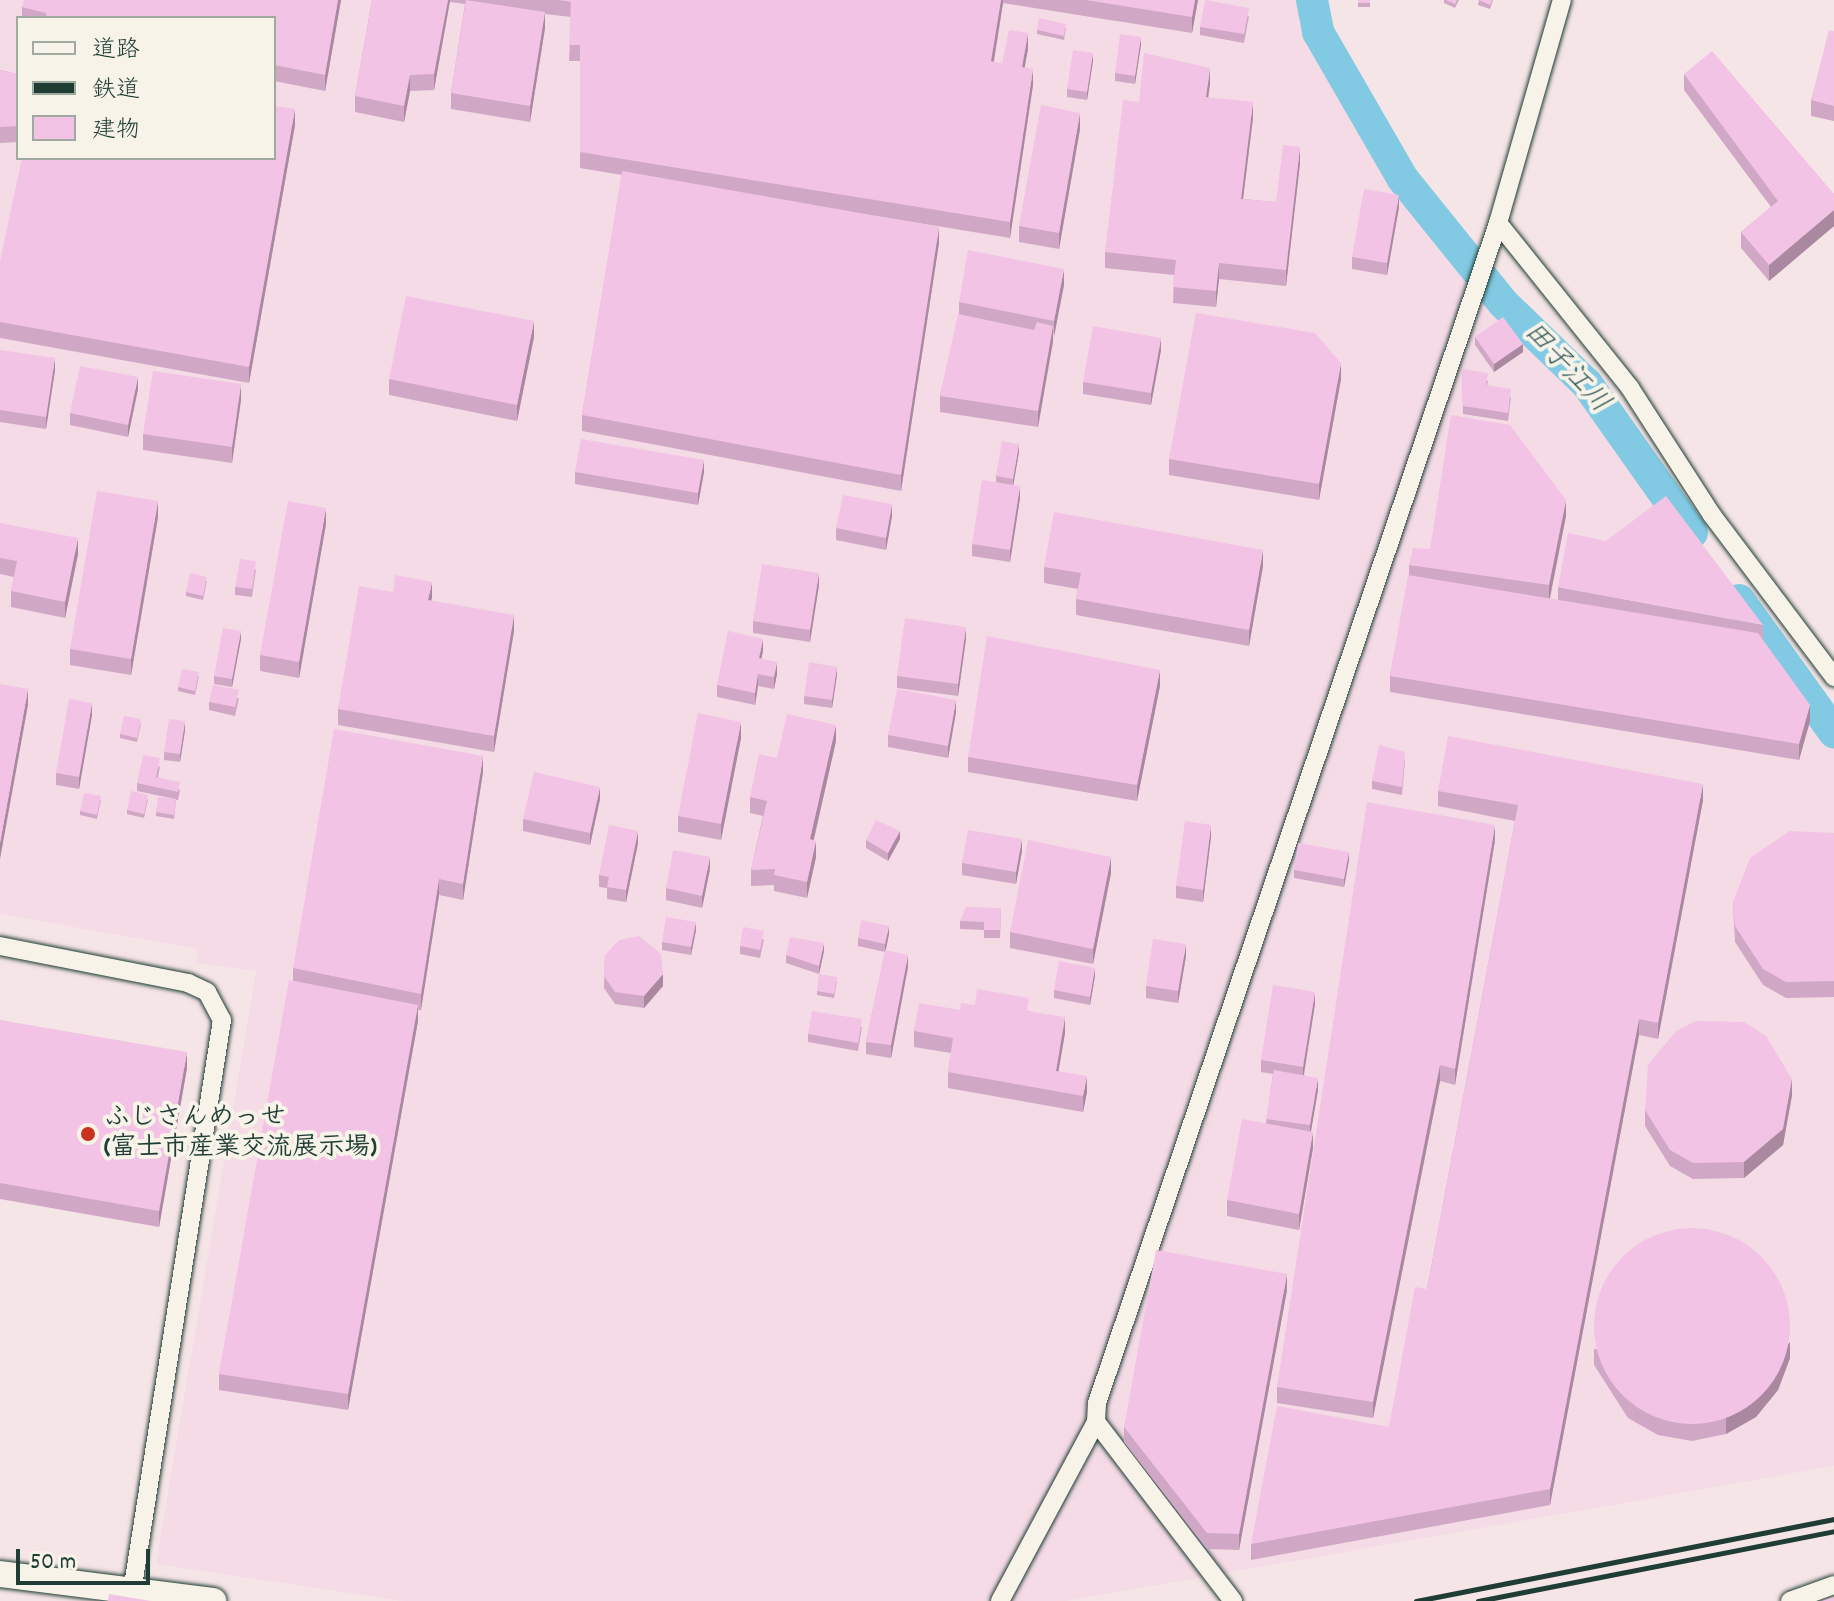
<!DOCTYPE html>
<html>
<head>
<meta charset="utf-8">
<style>
  body { margin:0 }
  #map { position:relative; width:1834px; height:1601px; overflow:hidden; background:#f6e5e7; font-family:Dekko,"Klee One",sans-serif }
  div>[style] { position:absolute }
  .built>* { inset:0; background:#f5dbe6 }
  .river>* { height:32px; margin:-16px; padding:0 16px; transform-origin:16px; border-radius:16px; background:#82cae3 }
  .roads { filter:drop-shadow(0 0 2px #1f3d34) drop-shadow(0 0 2px #1f3d34) }
  .street>* { height:18px; margin:-9px; padding:0 9px; transform-origin:9px; border-radius:9px; background:#f7f3e8 }
  .secondary>* { height:26px; margin:-13px; padding:0 13px; transform-origin:13px; border-radius:13px; background:#f7f3e8 }
  .rail>* { height:5px; margin:-2.5px; padding:0 2.5px; transform-origin:2.5px; border-radius:2.5px; background:#1f3d34 }
  .wall>* { inset:0; background:#d0a8c5 }
  .shaded-wall>* { inset:0; background:#a988a0 }
  .building>* { inset:0; background:#f2c3e5 }
  .round { border-radius:50% }
  .dots>* { width:22px; height:22px; translate:-50% -50%; box-sizing:border-box; border:4px solid #f7f3e8; border-radius:50% }
  span { translate:-50% -50%; white-space:nowrap; text-align:center; line-height:1.15; -webkit-text-stroke:8px #f7f3e8; paint-order:stroke }
  .poi-label { font-size:26px; color:#1f3d34; font-weight:700 }
  .left { translate:0 -50%; text-align:left }
  .water-label { font-size:28px; color:#335957; font-style:italic }
  .legend { position:absolute; left:16px; top:16px; width:260px; height:144px; box-sizing:border-box; background:#f7f3e8; border:2px solid #a1aaa0; margin:0; padding:10px 14px; list-style:none; font-size:24px; color:#1f3d34 }
  .legend li { display:flex; align-items:center; gap:16px; height:40px }
  .legend b { width:40px; border:2px solid #a1aaa0 }
  .scale { position:absolute; left:16px; top:1549px; width:134px; height:36px; box-sizing:border-box; border:4px solid #1f3d34; border-top:0; padding-left:10px; font-size:24px; line-height:28px; white-space:nowrap; color:#1f3d34; -webkit-text-stroke:6px #f7f3e8; paint-order:stroke }
</style>
</head>
<body>
<div id="map">
  <div class="built">
    <div style="clip-path:polygon(evenodd,0 0,1314px 0,1330px 49px,1397px 178px,1496px 275px,1672px 509px,1834px 744px,1834px 1466px,1066px 1601px,403px 1601px,156px 1564px,256px 971px,196px 963px,198px 949px,0 914px,0 0,18px 18px,274px 18px,274px 158px,18px 158px,18px 18px)"></div>
  </div>
  <div class="river">
    <div style="left:1312px;top:0;width:33px;rotate:79deg"></div>
    <div style="left:1318px;top:32px;width:170px;rotate:60deg"></div>
    <div style="left:1403px;top:179px;width:159px;rotate:51.1deg"></div>
    <div style="left:1503px;top:303px;width:117px;rotate:44deg"></div>
    <div style="left:1587px;top:384px;width:182px;rotate:54.8deg"></div>
    <div style="left:1739px;top:600px;width:163px;rotate:54.3deg"></div>
  </div>
  <div class="roads">
    <div class="street">
      <div style="left:1498px;top:223px;width:211px;rotate:51.3deg"></div>
      <div style="left:1630px;top:388px;width:151px;rotate:57.2deg"></div>
      <div style="left:1712px;top:515px;width:203px;rotate:53deg"></div>
      <div style="left:0;top:946px;width:192px;rotate:11.1deg"></div>
      <div style="left:188px;top:983px;width:21px;rotate:25deg"></div>
      <div style="left:207px;top:992px;width:32px;rotate:62deg"></div>
      <div style="left:222px;top:1020px;width:579px;rotate:98.94deg"></div>
      <div style="left:1000px;top:1601px;width:203px;rotate:-61.8deg"></div>
      <div style="left:1233px;top:1601px;width:225px;rotate:-127.4deg"></div>
      <div style="left:1096px;top:1422px;width:19px;rotate:-87deg"></div>
      <div style="left:1097px;top:1403px;width:1246px;rotate:-71.23deg"></div>
      <div style="left:1498px;top:223px;width:232px;rotate:-74deg"></div>
      <div style="left:1790px;top:1601px;width:47px;rotate:-20deg"></div>
    </div>
    <div class="secondary">
      <div style="left:0;top:1574px;width:215px;rotate:7.2deg"></div>
    </div>
  </div>
  <div class="rail">
    <div style="left:1416px;top:1601px;width:426px;rotate:-11.1deg"></div>
    <div style="left:1478px;top:1601px;width:363px;rotate:-11.1deg"></div>
  </div>
  <div class="wall">
    <div style="clip-path:polygon(341px 0,325px 91px,274px 81px,274px 18px,22px 18px,22px 7px)"></div>
    <div style="clip-path:polygon(372px 0,1198px 0,1192px 33px,1003px 3px,994px 62px,1002px 64px,1028px 49px,1024px 67px,1033px 85px,1010px 238px,876px 216px,939px 243px,901px 491px,582px 431px,582px 415px,622px 175px,580px 168px,580px 61px,569px 61px,571px 17px,545px 14px,545px 28px,530px 122px,451px 109px,451px 93px,465px 4px,450px 2px,434px 90px,410px 91px,404px 122px,355px 112px,355px 96px)"></div>
    <div style="clip-path:polygon(1358px 0,1370px 0,1370px 7px,1358px 7px)"></div>
    <div style="clip-path:polygon(1444px 0,1459px 0,1455px 8px,1444px 3px)"></div>
    <div style="clip-path:polygon(1479px 0,1493px 0,1490px 9px,1478px 5px)"></div>
    <div style="clip-path:polygon(1249px 16px,1244px 43px,1200px 35px,1200px 27px)"></div>
    <div style="clip-path:polygon(1066px 28px,1064px 40px,1037px 34px,1037px 30px)"></div>
    <div style="clip-path:polygon(1834px 31px,1834px 121px,1811px 116px,1811px 100px)"></div>
    <div style="clip-path:polygon(1141px 45px,1135px 84px,1115px 81px,1115px 73px)"></div>
    <div style="clip-path:polygon(1093px 61px,1087px 100px,1067px 97px,1067px 89px)"></div>
    <div style="clip-path:polygon(0 70px,18px 74px,18px 142px,0 143px)"></div>
    <div style="clip-path:polygon(1684px 74px,1834px 194px,1834px 226px,1769px 281px,1741px 248px,1741px 232px,1771px 207px,1684px 90px)"></div>
    <div style="clip-path:polygon(1210px 84px,1208px 97px,1253px 118px,1243px 199px,1276px 202px,1300px 163px,1286px 286px,1219px 279px,1216px 307px,1173px 303px,1174px 275px,1105px 268px,1105px 252px,1139px 102px)"></div>
    <div style="clip-path:polygon(295px 125px,249px 383px,0 338px,0 261px)"></div>
    <div style="clip-path:polygon(1080px 129px,1059px 249px,1019px 242px,1019px 226px)"></div>
    <div style="clip-path:polygon(1399px 207px,1387px 275px,1352px 269px,1352px 257px)"></div>
    <div style="clip-path:polygon(1064px 285px,1053px 336px,1038px 427px,940px 412px,940px 396px,959px 314px,959px 302px)"></div>
    <div style="clip-path:polygon(534px 337px,517px 421px,389px 395px,389px 379px)"></div>
    <div style="clip-path:polygon(1475px 337px,1523px 352px,1494px 372px,1475px 345px)"></div>
    <div style="clip-path:polygon(0 350px,55px 370px,46px 429px,0 422px)"></div>
    <div style="clip-path:polygon(1161px 350px,1151px 405px,1083px 394px,1083px 382px)"></div>
    <div style="clip-path:polygon(1462px 369px,1488px 381px,1487px 385px,1511px 397px,1508px 421px,1463px 414px)"></div>
    <div style="clip-path:polygon(1341px 379px,1319px 500px,1169px 475px,1169px 459px)"></div>
    <div style="clip-path:polygon(138px 389px,128px 437px,70px 425px,70px 413px)"></div>
    <div style="clip-path:polygon(241px 400px,232px 463px,143px 450px,143px 434px)"></div>
    <div style="clip-path:polygon(1019px 452px,1013px 485px,1020px 498px,1010px 562px,972px 556px,972px 544px,996px 482px,996px 476px)"></div>
    <div style="clip-path:polygon(575px 472px,704px 472px,698px 505px,575px 484px)"></div>
    <div style="clip-path:polygon(892px 516px,886px 550px,836px 540px,836px 528px)"></div>
    <div style="clip-path:polygon(1566px 516px,1550px 599px,1558px 600px,1558px 587px,1763px 625px,1763px 640px,1810px 721px,1799px 760px,1390px 692px,1390px 676px,1409px 575px,1409px 565px,1430px 549px)"></div>
    <div style="clip-path:polygon(158px 517px,131px 675px,70px 665px,70px 649px)"></div>
    <div style="clip-path:polygon(0 523px,78px 554px,65px 618px,11px 607px,11px 591px,14px 577px,0 574px)"></div>
    <div style="clip-path:polygon(326px 524px,299px 678px,260px 671px,260px 655px)"></div>
    <div style="clip-path:polygon(1263px 566px,1249px 646px,1076px 615px,1076px 599px,1078px 589px,1044px 583px,1044px 567px)"></div>
    <div style="clip-path:polygon(256px 569px,252px 597px,235px 595px,235px 587px)"></div>
    <div style="clip-path:polygon(207px 581px,203px 600px,186px 596px,186px 592px)"></div>
    <div style="clip-path:polygon(819px 585px,810px 642px,753px 633px,753px 621px)"></div>
    <div style="clip-path:polygon(393px 592px,432px 597px,431px 601px,514px 631px,494px 752px,338px 725px,338px 709px)"></div>
    <div style="clip-path:polygon(241px 639px,232px 687px,214px 684px,214px 676px)"></div>
    <div style="clip-path:polygon(966px 639px,958px 696px,897px 688px,897px 676px)"></div>
    <div style="clip-path:polygon(763px 651px,761px 659px,777px 674px,774px 689px,758px 686px,755px 705px,717px 697px,717px 685px)"></div>
    <div style="clip-path:polygon(837px 675px,832px 708px,804px 704px,804px 696px)"></div>
    <div style="clip-path:polygon(199px 676px,195px 695px,178px 691px,178px 687px)"></div>
    <div style="clip-path:polygon(1160px 686px,1137px 801px,968px 772px,968px 757px)"></div>
    <div style="clip-path:polygon(239px 698px,235px 716px,209px 710px,209px 702px)"></div>
    <div style="clip-path:polygon(956px 712px,948px 758px,888px 747px,888px 735px)"></div>
    <div style="clip-path:polygon(92px 715px,79px 789px,56px 785px,56px 773px)"></div>
    <div style="clip-path:polygon(141px 723px,137px 742px,120px 738px,120px 734px)"></div>
    <div style="clip-path:polygon(185px 730px,180px 762px,164px 760px,164px 752px)"></div>
    <div style="clip-path:polygon(741px 738px,721px 840px,678px 832px,678px 816px)"></div>
    <div style="clip-path:polygon(836px 741px,814px 840px,816px 857px,807px 898px,774px 891px,774px 885px,751px 886px,751px 870px,763px 816px,750px 813px,750px 797px,777px 758px)"></div>
    <div style="clip-path:polygon(1405px 760px,1402px 795px,1372px 789px,1372px 781px)"></div>
    <div style="clip-path:polygon(160px 766px,158px 777px,180px 790px,178px 800px,176px 800px,174px 819px,156px 816px,156px 812px,175px 799px,137px 791px,137px 783px)"></div>
    <div style="clip-path:polygon(483px 772px,463px 900px,439px 895px,421px 1010px,418px 1010px,418px 1021px,348px 1410px,219px 1390px,219px 1374px,293px 980px,293px 968px)"></div>
    <div style="clip-path:polygon(1438px 791px,1703px 800px,1658px 1039px,1639px 1035px,1550px 1505px,1251px 1560px,1251px 1544px,1389px 1427px,1427px 1289px,1515px 821px,1438px 806px)"></div>
    <div style="clip-path:polygon(148px 799px,144px 818px,127px 814px,127px 810px)"></div>
    <div style="clip-path:polygon(600px 799px,590px 845px,523px 831px,523px 819px)"></div>
    <div style="clip-path:polygon(101px 800px,97px 819px,80px 815px,80px 811px)"></div>
    <div style="clip-path:polygon(1834px 833px,1834px 997px,1786px 998px,1763px 985px,1735px 942px,1733px 902px)"></div>
    <div style="clip-path:polygon(1211px 837px,1203px 902px,1176px 898px,1176px 886px)"></div>
    <div style="clip-path:polygon(900px 839px,888px 861px,866px 848px,866px 840px)"></div>
    <div style="clip-path:polygon(1495px 840px,1455px 1085px,1440px 1081px,1373px 1418px,1277px 1403px,1277px 1387px)"></div>
    <div style="clip-path:polygon(638px 843px,626px 902px,607px 899px,607px 888px,599px 887px,599px 875px)"></div>
    <div style="clip-path:polygon(1022px 851px,1016px 884px,962px 875px,962px 863px)"></div>
    <div style="clip-path:polygon(1349px 860px,1344px 887px,1294px 878px,1294px 870px)"></div>
    <div style="clip-path:polygon(710px 869px,702px 908px,666px 900px,666px 888px)"></div>
    <div style="clip-path:polygon(1111px 873px,1093px 964px,1010px 948px,1010px 932px)"></div>
    <div style="clip-path:polygon(1001px 908px,1000px 938px,984px 938px,984px 930px,960px 929px,960px 921px)"></div>
    <div style="clip-path:polygon(696px 930px,691px 955px,662px 950px,662px 942px)"></div>
    <div style="clip-path:polygon(889px 934px,886px 950px,908px 967px,891px 1058px,866px 1054px,866px 1042px,885px 952px,858px 946px,858px 938px)"></div>
    <div style="clip-path:polygon(764px 939px,760px 958px,740px 954px,740px 946px)"></div>
    <div style="clip-path:polygon(824px 951px,819px 974px,786px 963px,786px 955px)"></div>
    <div style="clip-path:polygon(605px 955px,663px 986px,644px 1008px,615px 1004px,604px 988px)"></div>
    <div style="clip-path:polygon(1186px 956px,1178px 1003px,1146px 998px,1146px 986px)"></div>
    <div style="clip-path:polygon(1095px 976px,1090px 1005px,1054px 998px,1054px 990px)"></div>
    <div style="clip-path:polygon(837px 981px,834px 998px,817px 995px,817px 991px)"></div>
    <div style="clip-path:polygon(1315px 1004px,1304px 1075px,1318px 1090px,1311px 1131px,1313px 1148px,1299px 1230px,1227px 1216px,1227px 1200px,1266px 1123px,1273px 1074px,1261px 1072px,1261px 1060px)"></div>
    <div style="clip-path:polygon(975px 1005px,1029px 1011px,1065px 1033px,1058px 1071px,1087px 1092px,1083px 1112px,948px 1088px,948px 1072px,951px 1053px,914px 1047px,914px 1031px,960px 1010px)"></div>
    <div style="clip-path:polygon(0 1020px,187px 1068px,159px 1227px,0 1199px)"></div>
    <div style="clip-path:polygon(862px 1027px,858px 1051px,808px 1042px,808px 1034px)"></div>
    <div style="clip-path:polygon(1792px 1095px,1783px 1145px,1744px 1178px,1693px 1179px,1670px 1166px,1645px 1126px,1645px 1110px)"></div>
    <div style="clip-path:polygon(1287px 1290px,1239px 1550px,1207px 1549px,1124px 1442px,1124px 1427px)"></div>
    <div style="clip-path:polygon(1594px 1349px,1790px 1358px,1778px 1390px,1756px 1417px,1726px 1434px,1692px 1441px,1658px 1435px,1628px 1418px,1594px 1365px)"></div>
  </div>
  <div class="shaded-wall">
    <div style="clip-path:polygon(338px 0,341px 0,325px 91px,325px 75px)"></div>
    <div style="clip-path:polygon(448px 0,450px 0,434px 90px,434px 74px)"></div>
    <div style="clip-path:polygon(1001px 0,1003px 0,1003px 3px,991px 77px,991px 61px)"></div>
    <div style="clip-path:polygon(1195px 0,1198px 0,1192px 33px,1192px 17px)"></div>
    <div style="clip-path:polygon(545px 12px,545px 28px,530px 122px,530px 106px)"></div>
    <div style="clip-path:polygon(1028px 33px,1028px 49px,1022px 82px,1022px 67px)"></div>
    <div style="clip-path:polygon(1141px 37px,1141px 45px,1135px 84px,1135px 76px)"></div>
    <div style="clip-path:polygon(1093px 53px,1093px 61px,1087px 100px,1087px 92px)"></div>
    <div style="clip-path:polygon(1210px 68px,1210px 84px,1206px 113px,1206px 97px)"></div>
    <div style="clip-path:polygon(1033px 69px,1033px 85px,1010px 238px,1010px 222px)"></div>
    <div style="clip-path:polygon(410px 75px,410px 91px,404px 122px,404px 106px)"></div>
    <div style="clip-path:polygon(1253px 102px,1253px 118px,1241px 215px,1241px 199px)"></div>
    <div style="clip-path:polygon(295px 109px,295px 125px,249px 383px,249px 367px)"></div>
    <div style="clip-path:polygon(1080px 113px,1080px 129px,1059px 249px,1059px 233px)"></div>
    <div style="clip-path:polygon(1300px 147px,1300px 163px,1286px 286px,1286px 270px)"></div>
    <div style="clip-path:polygon(1399px 195px,1399px 207px,1387px 275px,1387px 263px)"></div>
    <div style="clip-path:polygon(1834px 210px,1834px 226px,1769px 281px,1769px 265px)"></div>
    <div style="clip-path:polygon(939px 227px,939px 243px,901px 491px,901px 475px)"></div>
    <div style="clip-path:polygon(1219px 263px,1219px 279px,1216px 307px,1216px 291px)"></div>
    <div style="clip-path:polygon(1064px 269px,1064px 285px,1054px 337px,1054px 321px)"></div>
    <div style="clip-path:polygon(534px 321px,534px 337px,517px 421px,517px 405px)"></div>
    <div style="clip-path:polygon(1053px 326px,1053px 342px,1038px 427px,1038px 411px)"></div>
    <div style="clip-path:polygon(1161px 338px,1161px 350px,1151px 405px,1151px 393px)"></div>
    <div style="clip-path:polygon(1523px 344px,1523px 352px,1494px 372px,1494px 364px)"></div>
    <div style="clip-path:polygon(55px 358px,55px 370px,46px 429px,46px 417px)"></div>
    <div style="clip-path:polygon(1341px 363px,1341px 379px,1319px 500px,1319px 484px)"></div>
    <div style="clip-path:polygon(138px 377px,138px 389px,128px 437px,128px 425px)"></div>
    <div style="clip-path:polygon(241px 384px,241px 400px,232px 463px,232px 447px)"></div>
    <div style="clip-path:polygon(1019px 444px,1019px 452px,1013px 487px,1013px 479px)"></div>
    <div style="clip-path:polygon(704px 460px,704px 472px,698px 505px,698px 493px)"></div>
    <div style="clip-path:polygon(1020px 486px,1020px 498px,1010px 562px,1010px 550px)"></div>
    <div style="clip-path:polygon(1566px 500px,1566px 516px,1549px 601px,1549px 585px)"></div>
    <div style="clip-path:polygon(158px 501px,158px 517px,131px 675px,131px 659px)"></div>
    <div style="clip-path:polygon(892px 504px,892px 516px,886px 550px,886px 538px)"></div>
    <div style="clip-path:polygon(326px 508px,326px 524px,299px 678px,299px 662px)"></div>
    <div style="clip-path:polygon(78px 538px,78px 554px,65px 618px,65px 602px)"></div>
    <div style="clip-path:polygon(1263px 550px,1263px 566px,1249px 646px,1249px 630px)"></div>
    <div style="clip-path:polygon(819px 573px,819px 585px,810px 642px,810px 630px)"></div>
    <div style="clip-path:polygon(432px 582px,432px 597px,428px 616px,428px 600px)"></div>
    <div style="clip-path:polygon(514px 615px,514px 631px,494px 752px,494px 736px)"></div>
    <div style="clip-path:polygon(966px 627px,966px 639px,958px 696px,958px 684px)"></div>
    <div style="clip-path:polygon(241px 631px,241px 639px,232px 687px,232px 679px)"></div>
    <div style="clip-path:polygon(763px 639px,763px 651px,759px 670px,759px 658px)"></div>
    <div style="clip-path:polygon(777px 662px,777px 674px,774px 689px,774px 677px)"></div>
    <div style="clip-path:polygon(837px 667px,837px 675px,832px 708px,832px 700px)"></div>
    <div style="clip-path:polygon(1160px 670px,1160px 686px,1137px 801px,1137px 785px)"></div>
    <div style="clip-path:polygon(758px 674px,758px 686px,755px 705px,755px 693px)"></div>
    <div style="clip-path:polygon(28px 689px,28px 705px,0 859px,0 843px)"></div>
    <div style="clip-path:polygon(956px 700px,956px 712px,948px 758px,948px 746px)"></div>
    <div style="clip-path:polygon(92px 703px,92px 715px,79px 789px,79px 777px)"></div>
    <div style="clip-path:polygon(1810px 705px,1810px 721px,1799px 760px,1799px 744px)"></div>
    <div style="clip-path:polygon(185px 721px,185px 730px,180px 762px,180px 754px)"></div>
    <div style="clip-path:polygon(741px 722px,741px 738px,721px 840px,721px 824px)"></div>
    <div style="clip-path:polygon(836px 725px,836px 741px,810px 855px,810px 839px)"></div>
    <div style="clip-path:polygon(483px 756px,483px 772px,463px 900px,463px 884px)"></div>
    <div style="clip-path:polygon(1703px 784px,1703px 800px,1658px 1039px,1658px 1023px)"></div>
    <div style="clip-path:polygon(600px 787px,600px 799px,590px 845px,590px 833px)"></div>
    <div style="clip-path:polygon(1211px 825px,1211px 837px,1203px 902px,1203px 890px)"></div>
    <div style="clip-path:polygon(1495px 825px,1495px 840px,1455px 1085px,1455px 1069px)"></div>
    <div style="clip-path:polygon(638px 831px,638px 843px,626px 902px,626px 890px)"></div>
    <div style="clip-path:polygon(900px 831px,900px 839px,888px 861px,888px 853px)"></div>
    <div style="clip-path:polygon(1022px 839px,1022px 851px,1016px 884px,1016px 872px)"></div>
    <div style="clip-path:polygon(816px 841px,816px 857px,807px 898px,807px 882px)"></div>
    <div style="clip-path:polygon(1349px 852px,1349px 860px,1344px 887px,1344px 879px)"></div>
    <div style="clip-path:polygon(710px 857px,710px 869px,702px 908px,702px 896px)"></div>
    <div style="clip-path:polygon(1111px 857px,1111px 873px,1093px 964px,1093px 949px)"></div>
    <div style="clip-path:polygon(439px 879px,439px 895px,421px 1010px,421px 994px)"></div>
    <div style="clip-path:polygon(696px 922px,696px 930px,691px 955px,691px 947px)"></div>
    <div style="clip-path:polygon(889px 926px,889px 934px,885px 952px,885px 944px)"></div>
    <div style="clip-path:polygon(824px 943px,824px 951px,819px 974px,819px 966px)"></div>
    <div style="clip-path:polygon(1186px 944px,1186px 956px,1178px 1003px,1178px 991px)"></div>
    <div style="clip-path:polygon(908px 955px,908px 967px,891px 1058px,891px 1045px)"></div>
    <div style="clip-path:polygon(1095px 968px,1095px 976px,1090px 1005px,1090px 997px)"></div>
    <div style="clip-path:polygon(663px 974px,663px 986px,644px 1008px,644px 996px)"></div>
    <div style="clip-path:polygon(1315px 992px,1315px 1004px,1303px 1079px,1303px 1067px)"></div>
    <div style="clip-path:polygon(418px 1005px,418px 1021px,348px 1410px,348px 1394px)"></div>
    <div style="clip-path:polygon(1065px 1017px,1065px 1033px,1056px 1086px,1056px 1071px)"></div>
    <div style="clip-path:polygon(1639px 1019px,1639px 1035px,1550px 1505px,1550px 1489px)"></div>
    <div style="clip-path:polygon(187px 1052px,187px 1068px,159px 1227px,159px 1211px)"></div>
    <div style="clip-path:polygon(1440px 1065px,1440px 1081px,1373px 1418px,1373px 1402px)"></div>
    <div style="clip-path:polygon(1087px 1076px,1087px 1092px,1083px 1112px,1083px 1096px)"></div>
    <div style="clip-path:polygon(1318px 1078px,1318px 1090px,1310px 1137px,1310px 1125px)"></div>
    <div style="clip-path:polygon(1792px 1079px,1792px 1095px,1783px 1145px,1744px 1178px,1744px 1162px)"></div>
    <div style="clip-path:polygon(1313px 1132px,1313px 1148px,1299px 1230px,1299px 1214px)"></div>
    <div style="clip-path:polygon(1287px 1274px,1287px 1290px,1239px 1550px,1239px 1534px)"></div>
    <div style="clip-path:polygon(1790px 1342px,1790px 1358px,1778px 1390px,1756px 1417px,1726px 1434px,1726px 1418px)"></div>
  </div>
  <div class="building">
    <div style="clip-path:polygon(24px 0,338px 0,325px 75px,274px 65px,274px 18px,46px 18px,46px 13px,22px 7px)"></div>
    <div style="clip-path:polygon(372px 0,448px 0,434px 74px,410px 75px,404px 106px,355px 96px)"></div>
    <div style="clip-path:polygon(466px 0,545px 12px,530px 106px,451px 93px)"></div>
    <div style="clip-path:polygon(559px 0,1001px 0,991px 61px,1002px 64px,1009px 30px,1028px 33px,1022px 67px,1033px 69px,1010px 222px,580px 152px,580px 45px,569px 45px,571px 2px)"></div>
    <div style="clip-path:polygon(1086px 0,1195px 0,1192px 17px)"></div>
    <div style="clip-path:polygon(1205px 0,1249px 8px,1244px 34px,1200px 27px)"></div>
    <div style="clip-path:polygon(1358px 0,1370px 0,1370px 3px,1358px 3px)"></div>
    <div style="clip-path:polygon(1446px 0,1457px 0,1455px 4px)"></div>
    <div style="clip-path:polygon(1479px 0,1492px 0,1490px 5px)"></div>
    <div style="clip-path:polygon(1039px 18px,1066px 24px,1064px 36px,1037px 30px)"></div>
    <div style="clip-path:polygon(1829px 30px,1834px 31px,1834px 106px,1811px 100px)"></div>
    <div style="clip-path:polygon(1120px 34px,1141px 37px,1135px 76px,1115px 73px)"></div>
    <div style="clip-path:polygon(1073px 50px,1093px 53px,1087px 92px,1067px 89px)"></div>
    <div style="clip-path:polygon(1712px 51px,1834px 194px,1834px 210px,1769px 265px,1741px 232px,1778px 201px,1684px 74px)"></div>
    <div style="clip-path:polygon(1144px 53px,1210px 68px,1206px 97px,1253px 102px,1241px 199px,1276px 202px,1283px 145px,1300px 147px,1286px 270px,1219px 263px,1216px 291px,1173px 287px,1176px 260px,1105px 252px,1123px 100px,1139px 102px)"></div>
    <div style="clip-path:polygon(0 70px,18px 74px,18px 126px,0 127px)"></div>
    <div style="clip-path:polygon(1041px 105px,1080px 113px,1059px 233px,1019px 226px)"></div>
    <div style="clip-path:polygon(274px 106px,295px 109px,249px 367px,0 322px,0 261px,22px 158px,274px 158px)"></div>
    <div style="clip-path:polygon(622px 171px,939px 227px,901px 475px,582px 415px)"></div>
    <div style="clip-path:polygon(1364px 189px,1399px 195px,1387px 263px,1352px 257px)"></div>
    <div style="clip-path:polygon(968px 250px,1064px 269px,1054px 321px,959px 302px)"></div>
    <div style="clip-path:polygon(406px 296px,534px 321px,517px 405px,389px 379px)"></div>
    <div style="clip-path:polygon(1196px 313px,1315px 333px,1341px 363px,1319px 484px,1169px 459px)"></div>
    <div style="clip-path:polygon(958px 314px,1034px 330px,1037px 322px,1053px 326px,1038px 411px,940px 396px)"></div>
    <div style="clip-path:polygon(1503px 317px,1523px 344px,1494px 364px,1475px 337px)"></div>
    <div style="clip-path:polygon(1093px 326px,1161px 338px,1151px 393px,1083px 382px)"></div>
    <div style="clip-path:polygon(0 350px,55px 358px,46px 417px,0 410px)"></div>
    <div style="clip-path:polygon(80px 366px,138px 377px,128px 425px,70px 413px)"></div>
    <div style="clip-path:polygon(1462px 369px,1488px 373px,1486px 385px,1511px 389px,1508px 413px,1463px 406px)"></div>
    <div style="clip-path:polygon(153px 371px,241px 384px,232px 447px,143px 434px)"></div>
    <div style="clip-path:polygon(1451px 415px,1510px 425px,1566px 500px,1549px 585px,1409px 565px,1413px 548px,1430px 549px)"></div>
    <div style="clip-path:polygon(581px 439px,704px 460px,698px 493px,575px 472px)"></div>
    <div style="clip-path:polygon(1002px 441px,1019px 444px,1013px 479px,996px 476px)"></div>
    <div style="clip-path:polygon(982px 480px,1020px 486px,1010px 550px,972px 544px)"></div>
    <div style="clip-path:polygon(97px 491px,158px 501px,131px 659px,70px 649px)"></div>
    <div style="clip-path:polygon(843px 495px,892px 504px,886px 538px,836px 528px)"></div>
    <div style="clip-path:polygon(1666px 496px,1763px 625px,1558px 587px,1568px 533px,1606px 541px)"></div>
    <div style="clip-path:polygon(288px 501px,326px 508px,299px 662px,260px 655px)"></div>
    <div style="clip-path:polygon(1054px 512px,1263px 550px,1249px 630px,1076px 599px,1081px 573px,1044px 567px)"></div>
    <div style="clip-path:polygon(0 523px,78px 538px,65px 602px,11px 591px,17px 561px,0 558px)"></div>
    <div style="clip-path:polygon(240px 559px,256px 561px,252px 589px,235px 587px)"></div>
    <div style="clip-path:polygon(762px 564px,819px 573px,810px 630px,753px 621px)"></div>
    <div style="clip-path:polygon(190px 573px,207px 577px,203px 596px,186px 592px)"></div>
    <div style="clip-path:polygon(395px 575px,432px 582px,428px 600px,514px 615px,494px 736px,338px 709px,359px 586px,393px 592px)"></div>
    <div style="clip-path:polygon(1408px 575px,1758px 633px,1810px 705px,1799px 744px,1390px 676px)"></div>
    <div style="clip-path:polygon(905px 618px,966px 627px,958px 684px,897px 676px)"></div>
    <div style="clip-path:polygon(223px 628px,241px 631px,232px 679px,214px 676px)"></div>
    <div style="clip-path:polygon(728px 631px,763px 639px,759px 658px,777px 662px,774px 677px,758px 674px,755px 693px,717px 685px)"></div>
    <div style="clip-path:polygon(987px 636px,1160px 670px,1137px 785px,968px 757px)"></div>
    <div style="clip-path:polygon(809px 662px,837px 667px,832px 700px,804px 696px)"></div>
    <div style="clip-path:polygon(182px 669px,199px 672px,195px 691px,178px 687px)"></div>
    <div style="clip-path:polygon(0 684px,28px 689px,0 843px)"></div>
    <div style="clip-path:polygon(213px 685px,239px 690px,235px 707px,209px 702px)"></div>
    <div style="clip-path:polygon(897px 689px,956px 700px,948px 746px,888px 735px)"></div>
    <div style="clip-path:polygon(69px 699px,92px 703px,79px 777px,56px 773px)"></div>
    <div style="clip-path:polygon(698px 713px,741px 722px,721px 824px,678px 816px)"></div>
    <div style="clip-path:polygon(787px 714px,836px 725px,810px 839px,816px 841px,807px 882px,774px 875px,775px 869px,751px 870px,767px 801px,750px 797px,759px 754px,777px 758px)"></div>
    <div style="clip-path:polygon(124px 716px,141px 719px,137px 738px,120px 734px)"></div>
    <div style="clip-path:polygon(169px 719px,185px 721px,180px 754px,164px 752px)"></div>
    <div style="clip-path:polygon(334px 729px,483px 756px,463px 884px,439px 879px,421px 994px,293px 968px)"></div>
    <div style="clip-path:polygon(1448px 736px,1703px 784px,1658px 1023px,1639px 1019px,1550px 1489px,1251px 1544px,1277px 1406px,1389px 1427px,1415px 1287px,1427px 1289px,1518px 805px,1438px 791px)"></div>
    <div style="clip-path:polygon(1379px 745px,1405px 752px,1402px 787px,1372px 781px)"></div>
    <div style="clip-path:polygon(143px 755px,160px 758px,156px 777px,180px 782px,178px 792px,137px 783px)"></div>
    <div style="clip-path:polygon(534px 772px,600px 787px,590px 833px,523px 819px)"></div>
    <div style="clip-path:polygon(131px 791px,148px 795px,144px 814px,127px 810px)"></div>
    <div style="clip-path:polygon(84px 793px,101px 796px,97px 815px,80px 811px)"></div>
    <div style="clip-path:polygon(158px 797px,176px 799px,174px 815px,156px 812px)"></div>
    <div style="clip-path:polygon(1367px 802px,1495px 825px,1455px 1069px,1440px 1065px,1373px 1402px,1277px 1387px)"></div>
    <div style="clip-path:polygon(876px 820px,900px 831px,888px 853px,866px 840px)"></div>
    <div style="clip-path:polygon(1185px 821px,1211px 825px,1203px 890px,1176px 886px)"></div>
    <div style="clip-path:polygon(609px 825px,638px 831px,626px 890px,607px 887px,609px 877px,599px 875px)"></div>
    <div style="clip-path:polygon(968px 830px,1022px 839px,1016px 872px,962px 863px)"></div>
    <div style="clip-path:polygon(1790px 831px,1834px 833px,1834px 981px,1786px 982px,1763px 969px,1735px 926px,1733px 902px,1750px 858px)"></div>
    <div style="clip-path:polygon(1028px 840px,1111px 857px,1093px 949px,1010px 932px)"></div>
    <div style="clip-path:polygon(1298px 843px,1349px 852px,1344px 879px,1294px 870px)"></div>
    <div style="clip-path:polygon(673px 850px,710px 857px,702px 896px,666px 888px)"></div>
    <div style="clip-path:polygon(966px 907px,1001px 908px,1000px 930px,984px 930px,984px 922px,960px 921px)"></div>
    <div style="clip-path:polygon(666px 917px,696px 922px,691px 947px,662px 942px)"></div>
    <div style="clip-path:polygon(861px 920px,889px 926px,885px 944px,858px 938px)"></div>
    <div style="clip-path:polygon(743px 927px,764px 931px,760px 950px,740px 946px)"></div>
    <div style="clip-path:polygon(639px 936px,661px 954px,663px 974px,644px 996px,615px 992px,604px 976px,605px 955px,619px 940px)"></div>
    <div style="clip-path:polygon(790px 937px,824px 943px,819px 966px,786px 955px)"></div>
    <div style="clip-path:polygon(1153px 939px,1186px 944px,1178px 991px,1146px 986px)"></div>
    <div style="clip-path:polygon(885px 950px,908px 955px,891px 1045px,866px 1042px)"></div>
    <div style="clip-path:polygon(1059px 961px,1095px 968px,1090px 997px,1054px 990px)"></div>
    <div style="clip-path:polygon(819px 974px,837px 977px,834px 994px,817px 991px)"></div>
    <div style="clip-path:polygon(289px 980px,418px 1005px,348px 1394px,219px 1374px)"></div>
    <div style="clip-path:polygon(1273px 985px,1315px 992px,1303px 1067px,1261px 1060px)"></div>
    <div style="clip-path:polygon(977px 989px,1029px 998px,1027px 1011px,1065px 1017px,1056px 1071px,1087px 1076px,1083px 1096px,948px 1072px,953px 1038px,914px 1031px,919px 1003px,960px 1010px,961px 1003px,975px 1005px)"></div>
    <div style="clip-path:polygon(812px 1011px,862px 1019px,858px 1043px,808px 1034px)"></div>
    <div style="clip-path:polygon(0 1020px,187px 1052px,159px 1211px,0 1183px)"></div>
    <div style="clip-path:polygon(1696px 1021px,1744px 1022px,1766px 1036px,1792px 1079px,1783px 1129px,1744px 1162px,1693px 1163px,1670px 1150px,1645px 1110px,1648px 1065px,1676px 1031px)"></div>
    <div style="clip-path:polygon(1274px 1070px,1318px 1078px,1310px 1125px,1266px 1119px)"></div>
    <div style="clip-path:polygon(1242px 1119px,1313px 1132px,1299px 1214px,1227px 1200px)"></div>
    <div class="round" style="left:1594px;top:1228px;width:196px;height:196px"></div>
    <div style="clip-path:polygon(1156px 1250px,1287px 1274px,1239px 1534px,1207px 1533px,1124px 1427px)"></div>
    <div style="clip-path:polygon(109px 1594px,151px 1601px,108px 1601px)"></div>
    <div style="clip-path:polygon(1834px 1597px,1834px 1601px,1822px 1601px)"></div>
  </div>
  <div class="dots">
    <div style="left:88px;top:1134px;background:#c8321e"></div>
  </div>
  <div class="poi-label">
    <span class="left" style="left:104px;top:1134px">ふじさんめっせ<br>(富士市産業交流展示場)</span>
  </div>
  <div class="water-label">
    <span style="left:1565px;top:369px;rotate:47deg">田子江川</span>
  </div>
  <ul class="legend">
  <li><b style="height:10px;background:#f7f3e8"></b>道路</li>
  <li><b style="height:10px;background:#1f3d34"></b>鉄道</li>
  <li><b style="height:22px;background:#f2c3e5"></b>建物</li>
  </ul>
  <div class="scale">50 m</div>
</div>
</body>
</html>
